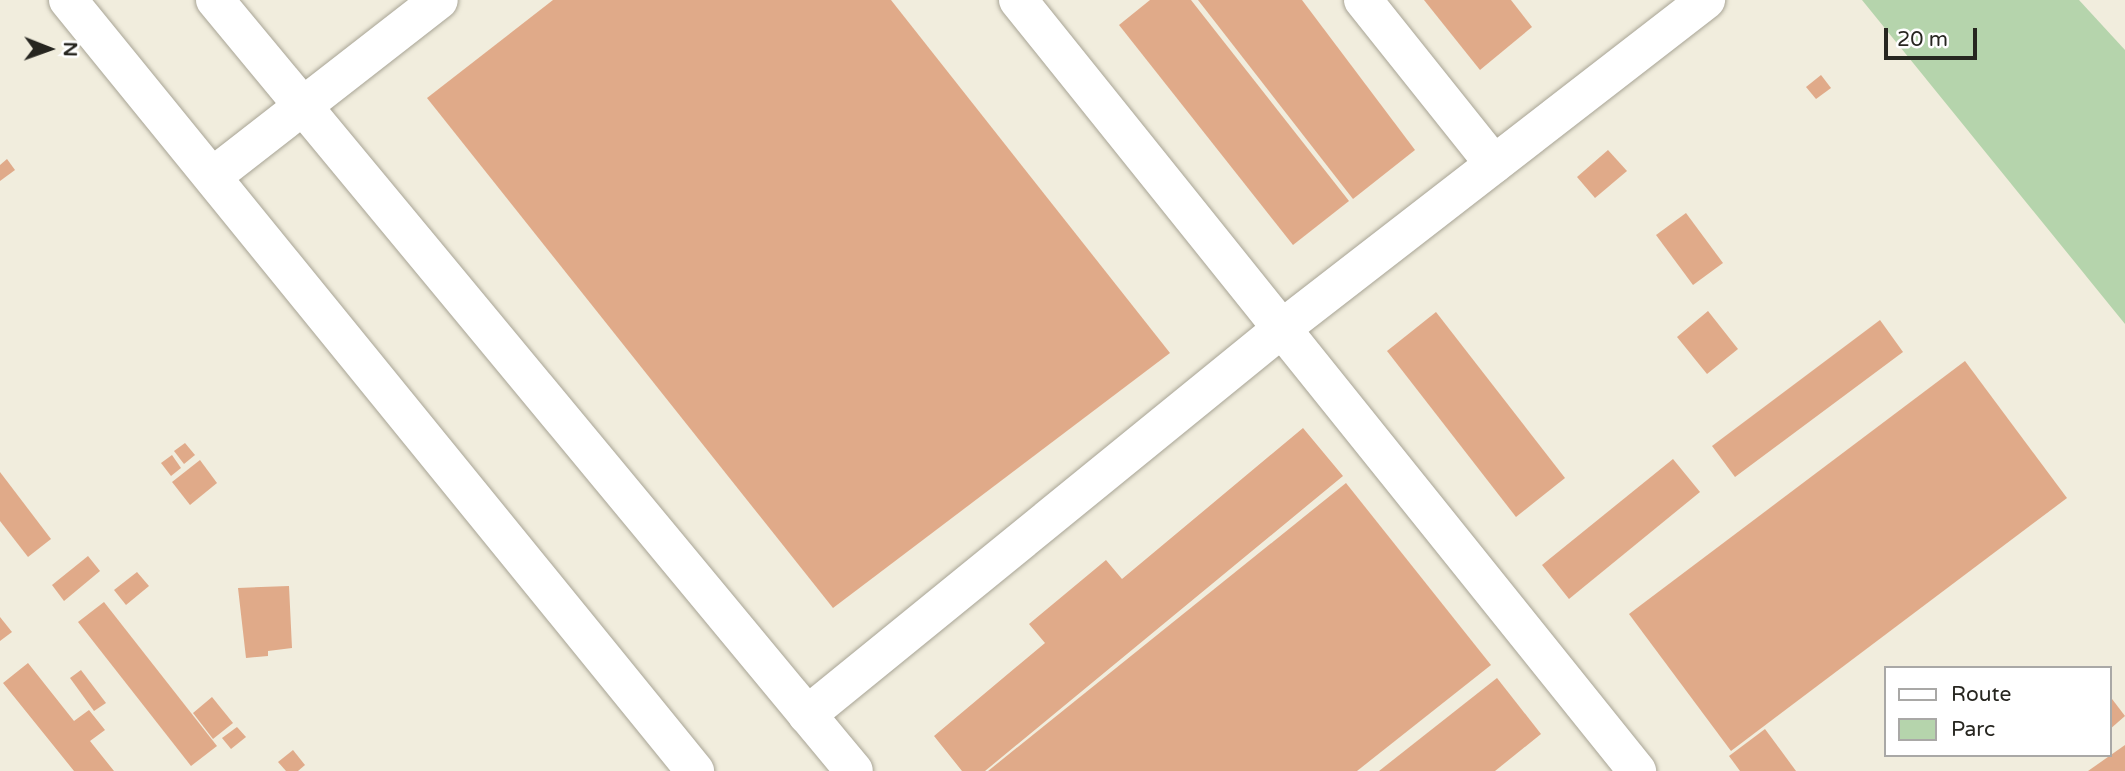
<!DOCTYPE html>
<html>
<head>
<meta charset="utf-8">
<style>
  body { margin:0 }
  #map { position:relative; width:2125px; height:771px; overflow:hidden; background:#f1eddd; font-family:"Varela Round",sans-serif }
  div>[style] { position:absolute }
  .green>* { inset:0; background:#b5d4ac }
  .building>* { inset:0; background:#e0aa89 }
  .roads { filter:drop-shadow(0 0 2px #a8a495) drop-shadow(0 0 2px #a8a495) }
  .minor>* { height:38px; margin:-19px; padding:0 19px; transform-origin:19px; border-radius:19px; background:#fff }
  .major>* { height:38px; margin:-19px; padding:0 19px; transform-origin:19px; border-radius:19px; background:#fff }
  span { translate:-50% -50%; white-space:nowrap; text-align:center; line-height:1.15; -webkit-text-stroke:5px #fff; paint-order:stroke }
  .legend { position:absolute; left:1884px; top:666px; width:228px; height:91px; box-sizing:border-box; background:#fff; border:2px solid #a9a8a6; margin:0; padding:9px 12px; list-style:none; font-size:21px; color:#272620 }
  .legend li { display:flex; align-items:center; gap:14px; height:35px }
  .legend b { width:35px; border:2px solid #a9a8a6 }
  .north { position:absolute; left:14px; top:14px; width:70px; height:70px; -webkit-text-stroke:5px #fff; paint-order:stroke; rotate:91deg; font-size:19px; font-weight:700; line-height:28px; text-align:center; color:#272620 }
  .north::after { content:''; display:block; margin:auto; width:24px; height:32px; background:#272620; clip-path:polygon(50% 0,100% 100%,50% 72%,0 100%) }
  .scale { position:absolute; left:1884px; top:28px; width:93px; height:32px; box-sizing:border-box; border:4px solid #272620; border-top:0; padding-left:9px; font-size:21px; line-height:24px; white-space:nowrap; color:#272620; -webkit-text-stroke:5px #fff; paint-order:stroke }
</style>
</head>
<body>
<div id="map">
  <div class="green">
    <div style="clip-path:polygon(1862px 0,2079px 0,2125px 50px,2125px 324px)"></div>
  </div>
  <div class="building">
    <div style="clip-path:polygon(553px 0,891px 0,1170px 353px,833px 608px,427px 98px)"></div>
    <div style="clip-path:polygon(1150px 0,1191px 0,1349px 201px,1293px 245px,1119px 25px)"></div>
    <div style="clip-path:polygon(1198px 0,1302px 0,1415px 150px,1353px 199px)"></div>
    <div style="clip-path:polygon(1424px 0,1511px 0,1532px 27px,1480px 70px)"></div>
    <div style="clip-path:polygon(1821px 75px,1831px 88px,1816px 99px,1806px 87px)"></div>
    <div style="clip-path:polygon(1608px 150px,1627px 171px,1595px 198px,1577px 177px)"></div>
    <div style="clip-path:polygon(7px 159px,15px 170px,0 181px,0 165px)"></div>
    <div style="clip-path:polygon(1686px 213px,1723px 263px,1693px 285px,1656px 235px)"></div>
    <div style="clip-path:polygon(1708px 311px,1738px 349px,1707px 374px,1677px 337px)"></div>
    <div style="clip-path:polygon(1436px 312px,1565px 478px,1516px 517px,1387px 351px)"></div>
    <div style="clip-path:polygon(1880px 320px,1903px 352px,1735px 477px,1712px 446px)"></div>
    <div style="clip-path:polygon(1965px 361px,2067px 498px,1731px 751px,1629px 614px)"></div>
    <div style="clip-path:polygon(1303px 428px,1343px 476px,985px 771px,962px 771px,934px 736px,1045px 643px,1029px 624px,1106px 560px,1122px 579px)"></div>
    <div style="clip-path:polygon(185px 443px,195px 455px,184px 464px,174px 451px)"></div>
    <div style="clip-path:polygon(172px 455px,181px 468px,171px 476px,161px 463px)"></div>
    <div style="clip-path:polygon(1673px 459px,1700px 492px,1569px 599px,1542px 565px)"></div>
    <div style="clip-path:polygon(200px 460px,217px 483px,190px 505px,172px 482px)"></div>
    <div style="clip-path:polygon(0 472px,51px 539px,28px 557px,0 521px)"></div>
    <div style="clip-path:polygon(1346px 483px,1491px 665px,1357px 771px,988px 771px)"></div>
    <div style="clip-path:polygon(88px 556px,100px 571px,64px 601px,52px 585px)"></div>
    <div style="clip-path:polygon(137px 572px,149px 586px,126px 605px,114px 590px)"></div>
    <div style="clip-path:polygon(289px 586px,292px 648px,268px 651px,268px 656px,246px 658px,238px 588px)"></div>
    <div style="clip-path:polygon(104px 602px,217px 746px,191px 766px,78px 622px)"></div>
    <div style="clip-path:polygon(0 617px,12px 632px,0 641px)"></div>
    <div style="clip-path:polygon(28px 663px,74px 721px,89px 710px,105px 730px,90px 741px,114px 771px,74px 771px,3px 683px)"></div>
    <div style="clip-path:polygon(81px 670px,106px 703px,94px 711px,70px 678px)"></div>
    <div style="clip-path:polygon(1497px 678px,1541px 734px,1495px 771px,1379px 771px)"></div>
    <div style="clip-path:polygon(2109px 695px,2125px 716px,2109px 730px)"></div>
    <div style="clip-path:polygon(212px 697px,233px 723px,213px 739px,193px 713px)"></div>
    <div style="clip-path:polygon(237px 727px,246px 737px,231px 749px,222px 738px)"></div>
    <div style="clip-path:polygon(1765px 729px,1796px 771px,1740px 771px,1729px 756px)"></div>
    <div style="clip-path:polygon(2125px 745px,2125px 771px,2088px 771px)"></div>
    <div style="clip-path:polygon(293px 750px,305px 765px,298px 771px,286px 771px,278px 762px)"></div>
  </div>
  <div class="roads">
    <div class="minor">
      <div style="left:215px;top:0;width:1001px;rotate:50.35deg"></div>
      <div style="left:1018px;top:0;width:989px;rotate:51.24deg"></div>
      <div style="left:1363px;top:0;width:210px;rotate:51.4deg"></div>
      <div style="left:213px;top:176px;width:286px;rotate:-37.9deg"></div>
      <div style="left:807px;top:715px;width:610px;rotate:-39.14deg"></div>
      <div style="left:1280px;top:330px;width:539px;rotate:-37.76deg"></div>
    </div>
    <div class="major">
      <div style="left:68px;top:0;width:994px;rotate:50.88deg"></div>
    </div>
  </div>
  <ul class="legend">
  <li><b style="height:9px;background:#fff"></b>Route</li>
  <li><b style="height:19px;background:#b5d4ac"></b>Parc</li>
  </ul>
  <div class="north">N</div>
  <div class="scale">20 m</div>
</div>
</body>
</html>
